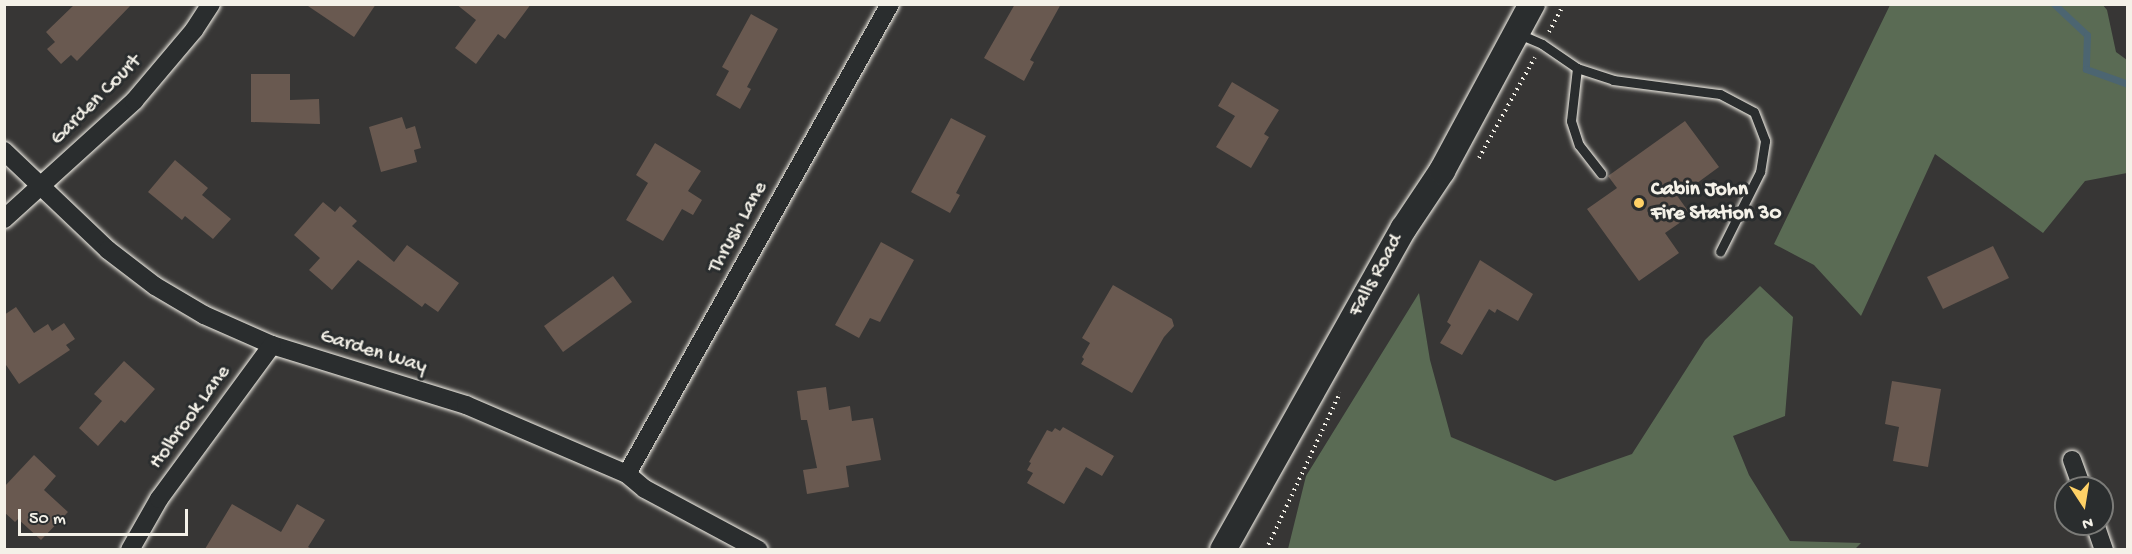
<!DOCTYPE html>
<html>
<head>
<meta charset="utf-8">
<style>
  body { margin:0 }
  #map { position:relative; width:2132px; height:554px; overflow:hidden; background:#373635; font-family:"Gochi Hand",sans-serif }
  div>[style] { position:absolute }
  .green>* { inset:0; background:#5a6b54 }
  .stream>* { height:7px; margin:-3.5px; padding:0 3.5px; transform-origin:3.5px; border-radius:3.5px; background:#4c6571 }
  .building>* { inset:0; background:#695950 }
  .path>* { height:4px; margin-top:-2px; transform-origin:0; background:repeating-linear-gradient(90deg,#f4f1e8 0 1.5px,transparent 0 6px) }
  .roads { filter:drop-shadow(0 0 2px #f4f1e8) drop-shadow(0 0 2px #f4f1e8) }
  .lane>* { height:9px; margin:-4.5px; padding:0 4.5px; transform-origin:4.5px; border-radius:4.5px; background:#2a2d2e }
  .street>* { height:18px; margin:-9px; padding:0 9px; transform-origin:9px; border-radius:9px; background:#2a2d2e }
  .secondary>* { height:26px; margin:-13px; padding:0 13px; transform-origin:13px; border-radius:13px; background:#2a2d2e }
  .dots>* { width:16px; height:16px; translate:-50% -50%; box-sizing:border-box; border:3px solid #2a2d2e; border-radius:50% }
  span { translate:-50% -50%; white-space:nowrap; text-align:center; line-height:1.15; -webkit-text-stroke:6px #2a2d2e; paint-order:stroke }
  .street-label { font-size:21px; color:#f4f1e8 }
  .poi-label { font-size:21px; color:#f4f1e8; font-weight:700 }
  .left { translate:0 -50%; text-align:left }
  .frame { position:absolute; inset:0; border:6px solid #f4f1e8; pointer-events:none }
  .north { position:absolute; left:2054px; top:476px; width:60px; height:60px; box-sizing:border-box; background:#2a2d2e; border:2px solid #7b7b78; border-radius:50%; rotate:168deg; font-size:16px; font-weight:700; line-height:24px; text-align:center; color:#f4f1e8 }
  .north::after { content:''; display:block; margin:auto; width:21px; height:27px; background:#ffd166; clip-path:polygon(50% 0,100% 100%,50% 72%,0 100%) }
  .scale { position:absolute; left:18px; top:509px; width:170px; height:27px; box-sizing:border-box; border:3px solid #f4f1e8; border-top:0; padding-left:8px; font-size:18px; line-height:21px; white-space:nowrap; color:#f4f1e8; -webkit-text-stroke:4px #2a2d2e; paint-order:stroke }
</style>
</head>
<body>
<div id="map">
  <div class="green">
    <div style="clip-path:polygon(2102px 4px,2107px 10px,2116px 52px,2127px 60px,2127px 173px,2085px 181px,2043px 233px,1935px 154px,1861px 316px,1814px 265px,1774px 244px,1890px 5px)"></div>
    <div style="clip-path:polygon(1760px 286px,1793px 317px,1785px 416px,1733px 436px,1749px 475px,1790px 541px,1861px 543px,1855px 549px,1288px 549px,1306px 476px,1419px 293px,1430px 360px,1451px 437px,1555px 481px,1632px 454px,1705px 340px)"></div>
  </div>
  <div class="stream">
    <div style="left:2054px;top:4px;width:45px;rotate:43.2deg"></div>
    <div style="left:2087px;top:35px;width:34px;rotate:92deg"></div>
    <div style="left:2086px;top:69px;width:45px;rotate:19.7deg"></div>
  </div>
  <div class="building">
    <div style="clip-path:polygon(75px 4px,132px 4px,77px 61px,71px 55px,61px 64px,47px 49px,55px 42px,46px 32px)"></div>
    <div style="clip-path:polygon(305px 4px,376px 4px,354px 37px)"></div>
    <div style="clip-path:polygon(456px 4px,531px 4px,505px 39px,498px 34px,476px 64px,455px 48px,476px 20px)"></div>
    <div style="clip-path:polygon(1015px 4px,1061px 4px,1030px 60px,1034px 62px,1024px 81px,984px 58px)"></div>
    <div style="clip-path:polygon(751px 14px,778px 29px,747px 87px,751px 89px,740px 109px,716px 95px,729px 71px,722px 67px)"></div>
    <div style="clip-path:polygon(251px 74px,290px 74px,290px 100px,319px 99px,320px 124px,251px 122px)"></div>
    <div style="clip-path:polygon(1232px 82px,1279px 110px,1264px 134px,1269px 137px,1251px 168px,1216px 147px,1235px 116px,1218px 106px)"></div>
    <div style="clip-path:polygon(402px 117px,406px 129px,415px 126px,421px 148px,414px 150px,417px 162px,381px 172px,369px 127px)"></div>
    <div style="clip-path:polygon(951px 118px,986px 136px,956px 193px,960px 195px,950px 213px,911px 192px)"></div>
    <div style="clip-path:polygon(1685px 121px,1719px 167px,1678px 197px,1691px 215px,1665px 233px,1679px 253px,1639px 281px,1587px 209px,1617px 188px,1608px 176px)"></div>
    <div style="clip-path:polygon(655px 143px,701px 171px,688px 191px,702px 200px,693px 215px,682px 209px,663px 241px,626px 220px,648px 183px,636px 175px)"></div>
    <div style="clip-path:polygon(175px 160px,208px 188px,202px 195px,231px 219px,213px 239px,185px 216px,182px 220px,148px 192px)"></div>
    <div style="clip-path:polygon(323px 202px,335px 212px,340px 206px,357px 221px,352px 226px,394px 262px,407px 245px,459px 283px,438px 312px,425px 303px,422px 307px,358px 260px,332px 290px,309px 270px,320px 258px,294px 235px)"></div>
    <div style="clip-path:polygon(881px 242px,914px 260px,880px 322px,870px 318px,859px 338px,835px 325px)"></div>
    <div style="clip-path:polygon(1993px 246px,2009px 278px,1943px 309px,1927px 277px)"></div>
    <div style="clip-path:polygon(1480px 260px,1533px 294px,1518px 321px,1497px 309px,1495px 313px,1489px 309px,1462px 355px,1440px 343px,1451px 325px,1447px 322px)"></div>
    <div style="clip-path:polygon(613px 276px,632px 302px,563px 352px,544px 326px)"></div>
    <div style="clip-path:polygon(1113px 285px,1172px 319px,1174px 326px,1164px 337px,1132px 393px,1081px 364px,1084px 359px,1082px 357px,1090px 343px,1082px 338px)"></div>
    <div style="clip-path:polygon(16px 307px,34px 333px,48px 324px,52px 331px,64px 323px,75px 339px,66px 345px,70px 350px,19px 384px,4px 362px,4px 315px)"></div>
    <div style="clip-path:polygon(124px 361px,155px 389px,125px 423px,121px 420px,98px 446px,79px 428px,102px 401px,94px 394px)"></div>
    <div style="clip-path:polygon(1892px 381px,1941px 389px,1928px 467px,1893px 461px,1899px 427px,1885px 424px)"></div>
    <div style="clip-path:polygon(826px 387px,829px 410px,850px 406px,852px 421px,873px 418px,881px 460px,846px 466px,849px 487px,807px 494px,803px 470px,817px 468px,807px 420px,801px 420px,797px 391px)"></div>
    <div style="clip-path:polygon(1063px 427px,1114px 456px,1102px 476px,1086px 467px,1064px 504px,1027px 483px,1033px 473px,1027px 470px,1031px 463px,1029px 462px,1047px 430px,1052px 432px,1055px 428px,1060px 431px)"></div>
    <div style="clip-path:polygon(34px 455px,56px 476px,44px 490px,68px 512px,41px 540px,18px 519px,15px 522px,4px 512px,4px 487px)"></div>
    <div style="clip-path:polygon(232px 504px,281px 532px,297px 504px,325px 520px,308px 547px,312px 549px,205px 549px)"></div>
  </div>
  <div class="path">
    <div style="left:1549px;top:32px;width:32px;rotate:-62deg"></div>
    <div style="left:1479px;top:158px;width:115px;rotate:-61deg"></div>
    <div style="left:1266px;top:550px;width:174px;rotate:-64.8deg"></div>
  </div>
  <div class="roads">
    <div class="lane">
      <div style="left:1519px;top:34px;width:25px;rotate:23deg"></div>
      <div style="left:1542px;top:44px;width:42px;rotate:34.4deg"></div>
      <div style="left:1577px;top:68px;width:38px;rotate:18deg"></div>
      <div style="left:1613px;top:80px;width:108px;rotate:7.5deg"></div>
      <div style="left:1720px;top:94px;width:38px;rotate:28deg"></div>
      <div style="left:1754px;top:112px;width:31px;rotate:69deg"></div>
      <div style="left:1765px;top:141px;width:31px;rotate:99deg"></div>
      <div style="left:1760px;top:172px;width:89px;rotate:116.6deg"></div>
      <div style="left:1577px;top:68px;width:53px;rotate:96.5deg"></div>
      <div style="left:1571px;top:121px;width:25px;rotate:72deg"></div>
      <div style="left:1579px;top:145px;width:36px;rotate:52deg"></div>
    </div>
    <div class="street">
      <div style="left:4px;top:151px;width:144px;rotate:43.6deg"></div>
      <div style="left:108px;top:250px;width:59px;rotate:37.5deg"></div>
      <div style="left:155px;top:286px;width:57px;rotate:30.6deg"></div>
      <div style="left:204px;top:315px;width:74px;rotate:23.8deg"></div>
      <div style="left:272px;top:345px;width:203px;rotate:17.2deg"></div>
      <div style="left:466px;top:405px;width:175px;rotate:23.2deg"></div>
      <div style="left:627px;top:474px;width:23px;rotate:40deg"></div>
      <div style="left:645px;top:489px;width:129px;rotate:28.2deg"></div>
      <div style="left:4px;top:219px;width:176px;rotate:-42.2deg"></div>
      <div style="left:134px;top:101px;width:93px;rotate:-49.8deg"></div>
      <div style="left:194px;top:30px;width:31px;rotate:-57deg"></div>
      <div style="left:2072px;top:460px;width:30px;rotate:70deg"></div>
      <div style="left:627px;top:474px;width:539px;rotate:-60.77deg"></div>
      <div style="left:2095px;top:524px;width:28px;rotate:71deg"></div>
      <div style="left:130px;top:550px;width:59px;rotate:-60.4deg"></div>
      <div style="left:159px;top:499px;width:191px;rotate:-53.7deg"></div>
    </div>
    <div class="secondary">
      <div style="left:1223px;top:550px;width:369px;rotate:-60.7deg"></div>
      <div style="left:1404px;top:228px;width:69px;rotate:-56.3deg"></div>
      <div style="left:1442px;top:171px;width:190px;rotate:-61.7deg"></div>
    </div>
  </div>
  <div class="dots">
    <div style="left:1639px;top:203px;background:#ffd166"></div>
  </div>
  <div class="street-label">
    <span style="left:97px;top:101px;rotate:-45deg">Garden Court</span>
    <span style="left:739px;top:228px;rotate:-61deg">Thrush Lane</span>
    <span style="left:1377px;top:276px;rotate:-61deg">Falls Road</span>
    <span style="left:373px;top:353px;rotate:17deg">Garden Way</span>
    <span style="left:191px;top:418px;rotate:-54deg">Holbrook Lane</span>
  </div>
  <div class="poi-label">
    <span class="left" style="left:1651px;top:203px">Cabin John<br>Fire Station 30</span>
  </div>
  <div class="frame"></div>
  <div class="north">N</div>
  <div class="scale">50 m</div>
</div>
</body>
</html>
